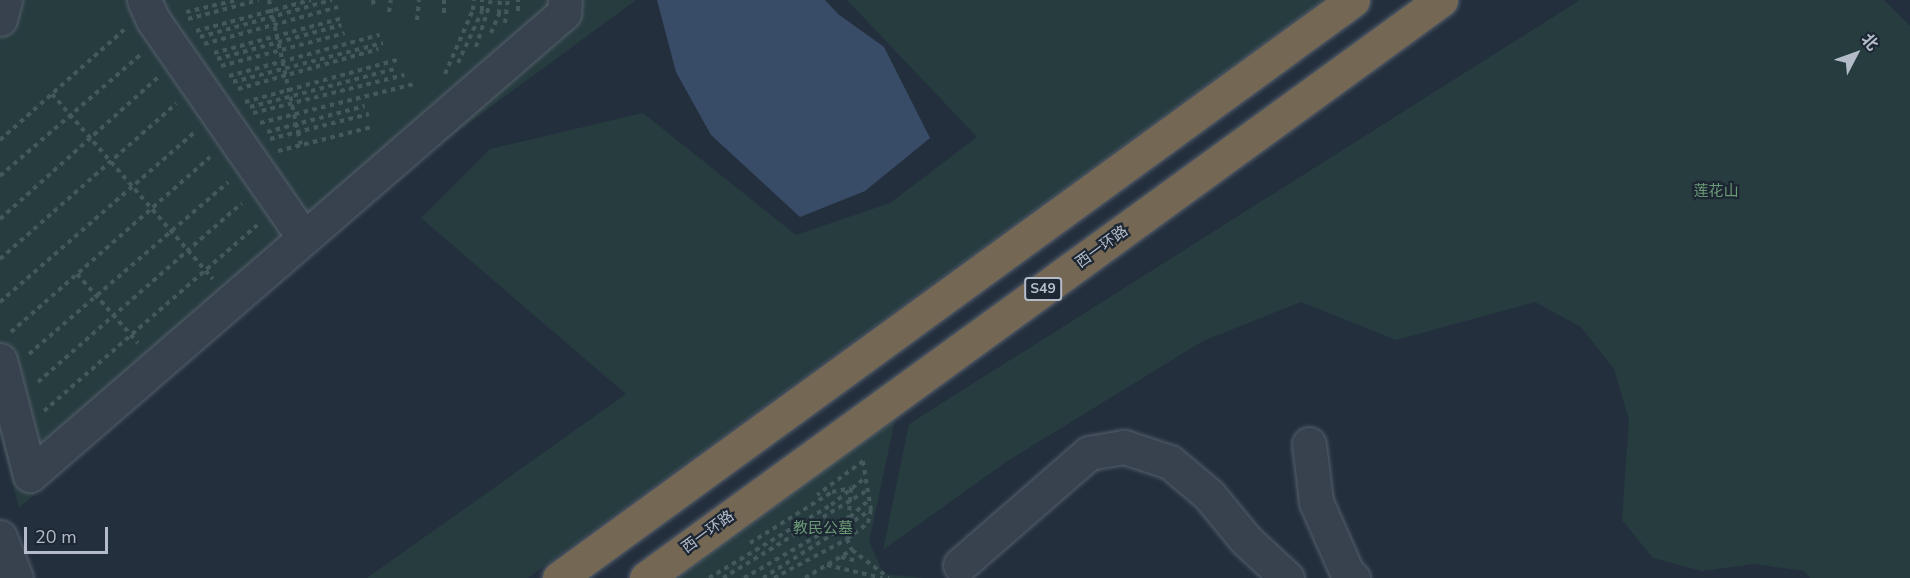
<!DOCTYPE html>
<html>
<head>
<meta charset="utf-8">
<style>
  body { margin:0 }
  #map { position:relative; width:1910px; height:578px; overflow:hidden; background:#242f3e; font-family:"Nunito Sans","Noto Sans SC",sans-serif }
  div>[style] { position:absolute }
  .green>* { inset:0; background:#263c3f }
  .water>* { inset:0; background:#394c67 }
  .path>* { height:4px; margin-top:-2px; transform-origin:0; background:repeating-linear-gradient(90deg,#44595c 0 4.5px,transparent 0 9px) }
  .roads { filter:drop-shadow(0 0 2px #565f6c) drop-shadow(0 0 2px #565f6c) }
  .minor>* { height:33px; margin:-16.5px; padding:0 16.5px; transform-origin:16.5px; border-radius:16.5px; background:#38414e }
  .highway>* { height:33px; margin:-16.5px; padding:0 16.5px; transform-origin:16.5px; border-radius:16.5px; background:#746855 }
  span { translate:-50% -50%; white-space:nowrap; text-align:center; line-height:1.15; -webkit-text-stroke:4.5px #1d2633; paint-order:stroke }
  .shield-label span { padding:2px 4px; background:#1d2633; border:2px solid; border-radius:4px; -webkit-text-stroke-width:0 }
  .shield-label { font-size:14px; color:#b4bcc9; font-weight:700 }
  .park-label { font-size:15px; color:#6b9a76 }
  .street-label { font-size:15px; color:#b4bcc9 }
  .north { position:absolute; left:1826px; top:24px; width:60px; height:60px; -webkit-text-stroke:4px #1d2633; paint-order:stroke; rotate:49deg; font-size:16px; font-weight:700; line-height:24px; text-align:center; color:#b4bcc9 }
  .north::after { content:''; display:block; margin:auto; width:21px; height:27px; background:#b4bcc9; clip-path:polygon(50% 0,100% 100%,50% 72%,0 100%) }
  .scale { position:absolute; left:24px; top:527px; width:84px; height:27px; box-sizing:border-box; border:3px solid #b4bcc9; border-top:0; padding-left:8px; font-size:18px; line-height:21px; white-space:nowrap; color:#b4bcc9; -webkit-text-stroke:4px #1d2633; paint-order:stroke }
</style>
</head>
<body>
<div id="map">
  <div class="green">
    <div style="clip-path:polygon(0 0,636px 0,409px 167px,19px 508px,0 435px)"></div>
    <div style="clip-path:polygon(847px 0,1324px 0,528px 578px,367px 578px,626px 394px,421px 218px,490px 149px,643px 113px,796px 235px,890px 203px,977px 137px)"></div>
    <div style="clip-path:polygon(1580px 0,1884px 0,1910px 26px,1910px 578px,1810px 578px,1804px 571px,1754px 564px,1702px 571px,1653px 558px,1622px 520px,1629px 420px,1614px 369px,1581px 327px,1535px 302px,1396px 340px,1301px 302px,1203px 341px,1006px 462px,883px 550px,909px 424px)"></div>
    <div style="clip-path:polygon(896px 415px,869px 542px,884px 574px,924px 578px,672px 578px)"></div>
  </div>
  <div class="water">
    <div style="clip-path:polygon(657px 0,825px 0,838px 14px,884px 47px,930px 138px,865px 191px,800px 217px,711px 135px,676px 72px)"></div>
  </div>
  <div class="path">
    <div style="left:269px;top:0;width:148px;rotate:77.6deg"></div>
    <div style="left:373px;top:0;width:7px;rotate:82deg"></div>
    <div style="left:518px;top:11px;width:11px;rotate:-90deg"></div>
    <div style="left:186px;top:12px;width:52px;rotate:-13.2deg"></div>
    <div style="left:389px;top:12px;width:12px;rotate:-81deg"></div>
    <div style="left:444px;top:13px;width:13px;rotate:-90deg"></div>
    <div style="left:188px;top:19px;width:73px;rotate:-15deg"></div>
    <div style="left:417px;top:20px;width:20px;rotate:-84deg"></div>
    <div style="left:505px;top:23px;width:23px;rotate:-83deg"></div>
    <div style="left:196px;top:31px;width:119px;rotate:-15.1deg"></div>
    <div style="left:491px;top:33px;width:21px;rotate:-67deg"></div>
    <div style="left:499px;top:14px;width:14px;rotate:-86deg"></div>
    <div style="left:200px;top:37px;width:137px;rotate:-15.7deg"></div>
    <div style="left:204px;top:44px;width:139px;rotate:-15.4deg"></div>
    <div style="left:476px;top:47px;width:49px;rotate:-72.3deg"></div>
    <div style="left:214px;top:53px;width:134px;rotate:-15.2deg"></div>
    <div style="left:217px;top:59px;width:129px;rotate:-15.3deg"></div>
    <div style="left:458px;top:63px;width:57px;rotate:-65.2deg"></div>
    <div style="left:482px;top:11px;width:11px;rotate:-90deg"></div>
    <div style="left:221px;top:66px;width:128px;rotate:-14.9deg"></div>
    <div style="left:445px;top:74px;width:70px;rotate:-66.4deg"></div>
    <div style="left:473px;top:10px;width:10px;rotate:-84deg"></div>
    <div style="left:229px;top:76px;width:156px;rotate:-15.3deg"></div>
    <div style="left:233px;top:82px;width:155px;rotate:-14.6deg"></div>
    <div style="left:238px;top:89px;width:146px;rotate:-15.9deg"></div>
    <div style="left:52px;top:94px;width:245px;rotate:49deg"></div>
    <div style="left:245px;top:102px;width:161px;rotate:-15.5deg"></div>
    <div style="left:250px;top:107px;width:150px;rotate:-14.7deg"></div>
    <div style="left:253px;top:113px;width:156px;rotate:-14.1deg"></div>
    <div style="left:260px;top:123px;width:159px;rotate:-14.2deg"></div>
    <div style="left:267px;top:132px;width:101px;rotate:-14.9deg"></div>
    <div style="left:270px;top:139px;width:102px;rotate:-14.2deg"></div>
    <div style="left:0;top:140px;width:166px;rotate:-41.6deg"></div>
    <div style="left:278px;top:151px;width:97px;rotate:-14.3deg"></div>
    <div style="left:0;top:176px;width:185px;rotate:-40.8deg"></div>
    <div style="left:0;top:219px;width:212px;rotate:-41.9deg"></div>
    <div style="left:0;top:259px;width:235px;rotate:-41.4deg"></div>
    <div style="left:77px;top:274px;width:92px;rotate:48.5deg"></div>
    <div style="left:0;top:302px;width:257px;rotate:-41.1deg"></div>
    <div style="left:11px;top:332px;width:265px;rotate:-41.3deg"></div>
    <div style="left:29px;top:354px;width:263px;rotate:-40.8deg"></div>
    <div style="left:38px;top:382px;width:271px;rotate:-41.3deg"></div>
    <div style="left:44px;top:411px;width:283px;rotate:-41.1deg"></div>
    <div style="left:750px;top:543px;width:97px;rotate:-31.9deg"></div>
    <div style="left:832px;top:492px;width:19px;rotate:-12deg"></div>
    <div style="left:851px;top:488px;width:51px;rotate:94.5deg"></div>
    <div style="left:847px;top:539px;width:12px;rotate:66deg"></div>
    <div style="left:852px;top:550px;width:46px;rotate:37.1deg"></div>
    <div style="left:841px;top:557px;width:16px;rotate:14deg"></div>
    <div style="left:827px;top:565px;width:57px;rotate:13.3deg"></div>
    <div style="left:709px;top:578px;width:142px;rotate:-30.9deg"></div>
    <div style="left:831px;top:505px;width:43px;rotate:-38.5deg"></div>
    <div style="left:723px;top:578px;width:170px;rotate:-31.3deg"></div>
    <div style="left:744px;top:578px;width:122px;rotate:-29.9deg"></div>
    <div style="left:850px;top:517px;width:24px;rotate:-42deg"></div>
    <div style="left:763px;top:578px;width:128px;rotate:-32.2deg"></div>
    <div style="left:774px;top:578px;width:83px;rotate:-28.1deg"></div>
    <div style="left:847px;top:539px;width:26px;rotate:-37deg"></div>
    <div style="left:868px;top:523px;width:13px;rotate:-77deg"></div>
    <div style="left:871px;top:510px;width:50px;rotate:-99.3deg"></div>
    <div style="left:863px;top:461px;width:57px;rotate:143.5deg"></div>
    <div style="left:805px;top:578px;width:55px;rotate:-30.8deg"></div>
  </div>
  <div class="roads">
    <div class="minor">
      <div style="left:144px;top:0;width:22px;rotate:66deg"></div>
      <div style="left:153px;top:20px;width:265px;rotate:55.3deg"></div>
      <div style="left:0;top:19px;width:20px;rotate:-75deg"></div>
      <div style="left:0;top:360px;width:119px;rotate:75.4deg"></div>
      <div style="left:30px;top:475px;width:706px;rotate:-40.87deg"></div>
      <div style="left:564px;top:13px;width:13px;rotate:-86deg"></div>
      <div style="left:1309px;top:444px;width:58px;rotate:83.1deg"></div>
      <div style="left:1316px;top:502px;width:80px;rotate:66.3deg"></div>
      <div style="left:1348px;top:575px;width:6px;rotate:31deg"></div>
      <div style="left:0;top:537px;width:44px;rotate:68.7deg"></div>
      <div style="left:960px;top:565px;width:171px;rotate:-41deg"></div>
      <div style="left:1089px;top:453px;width:36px;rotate:-10deg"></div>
      <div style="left:1124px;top:447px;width:48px;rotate:18.1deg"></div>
      <div style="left:1170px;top:462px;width:51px;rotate:40.2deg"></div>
      <div style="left:1209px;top:495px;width:58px;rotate:50.6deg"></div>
      <div style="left:1246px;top:540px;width:56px;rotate:42.8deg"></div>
    </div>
    <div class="highway">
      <div style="left:559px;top:578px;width:982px;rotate:-36.05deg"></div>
      <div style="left:646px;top:578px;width:983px;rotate:-36.02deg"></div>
    </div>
  </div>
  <div class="shield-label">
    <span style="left:1043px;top:289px">S49</span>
  </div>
  <div class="park-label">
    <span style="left:1716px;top:192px">莲花山</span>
    <span style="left:823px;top:529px">教民公墓</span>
  </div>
  <div class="street-label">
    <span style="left:1102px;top:247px;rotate:-36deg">西一环路</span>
    <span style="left:708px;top:532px;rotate:-36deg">西一环路</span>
  </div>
  <div class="north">北</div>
  <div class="scale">20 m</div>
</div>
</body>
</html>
